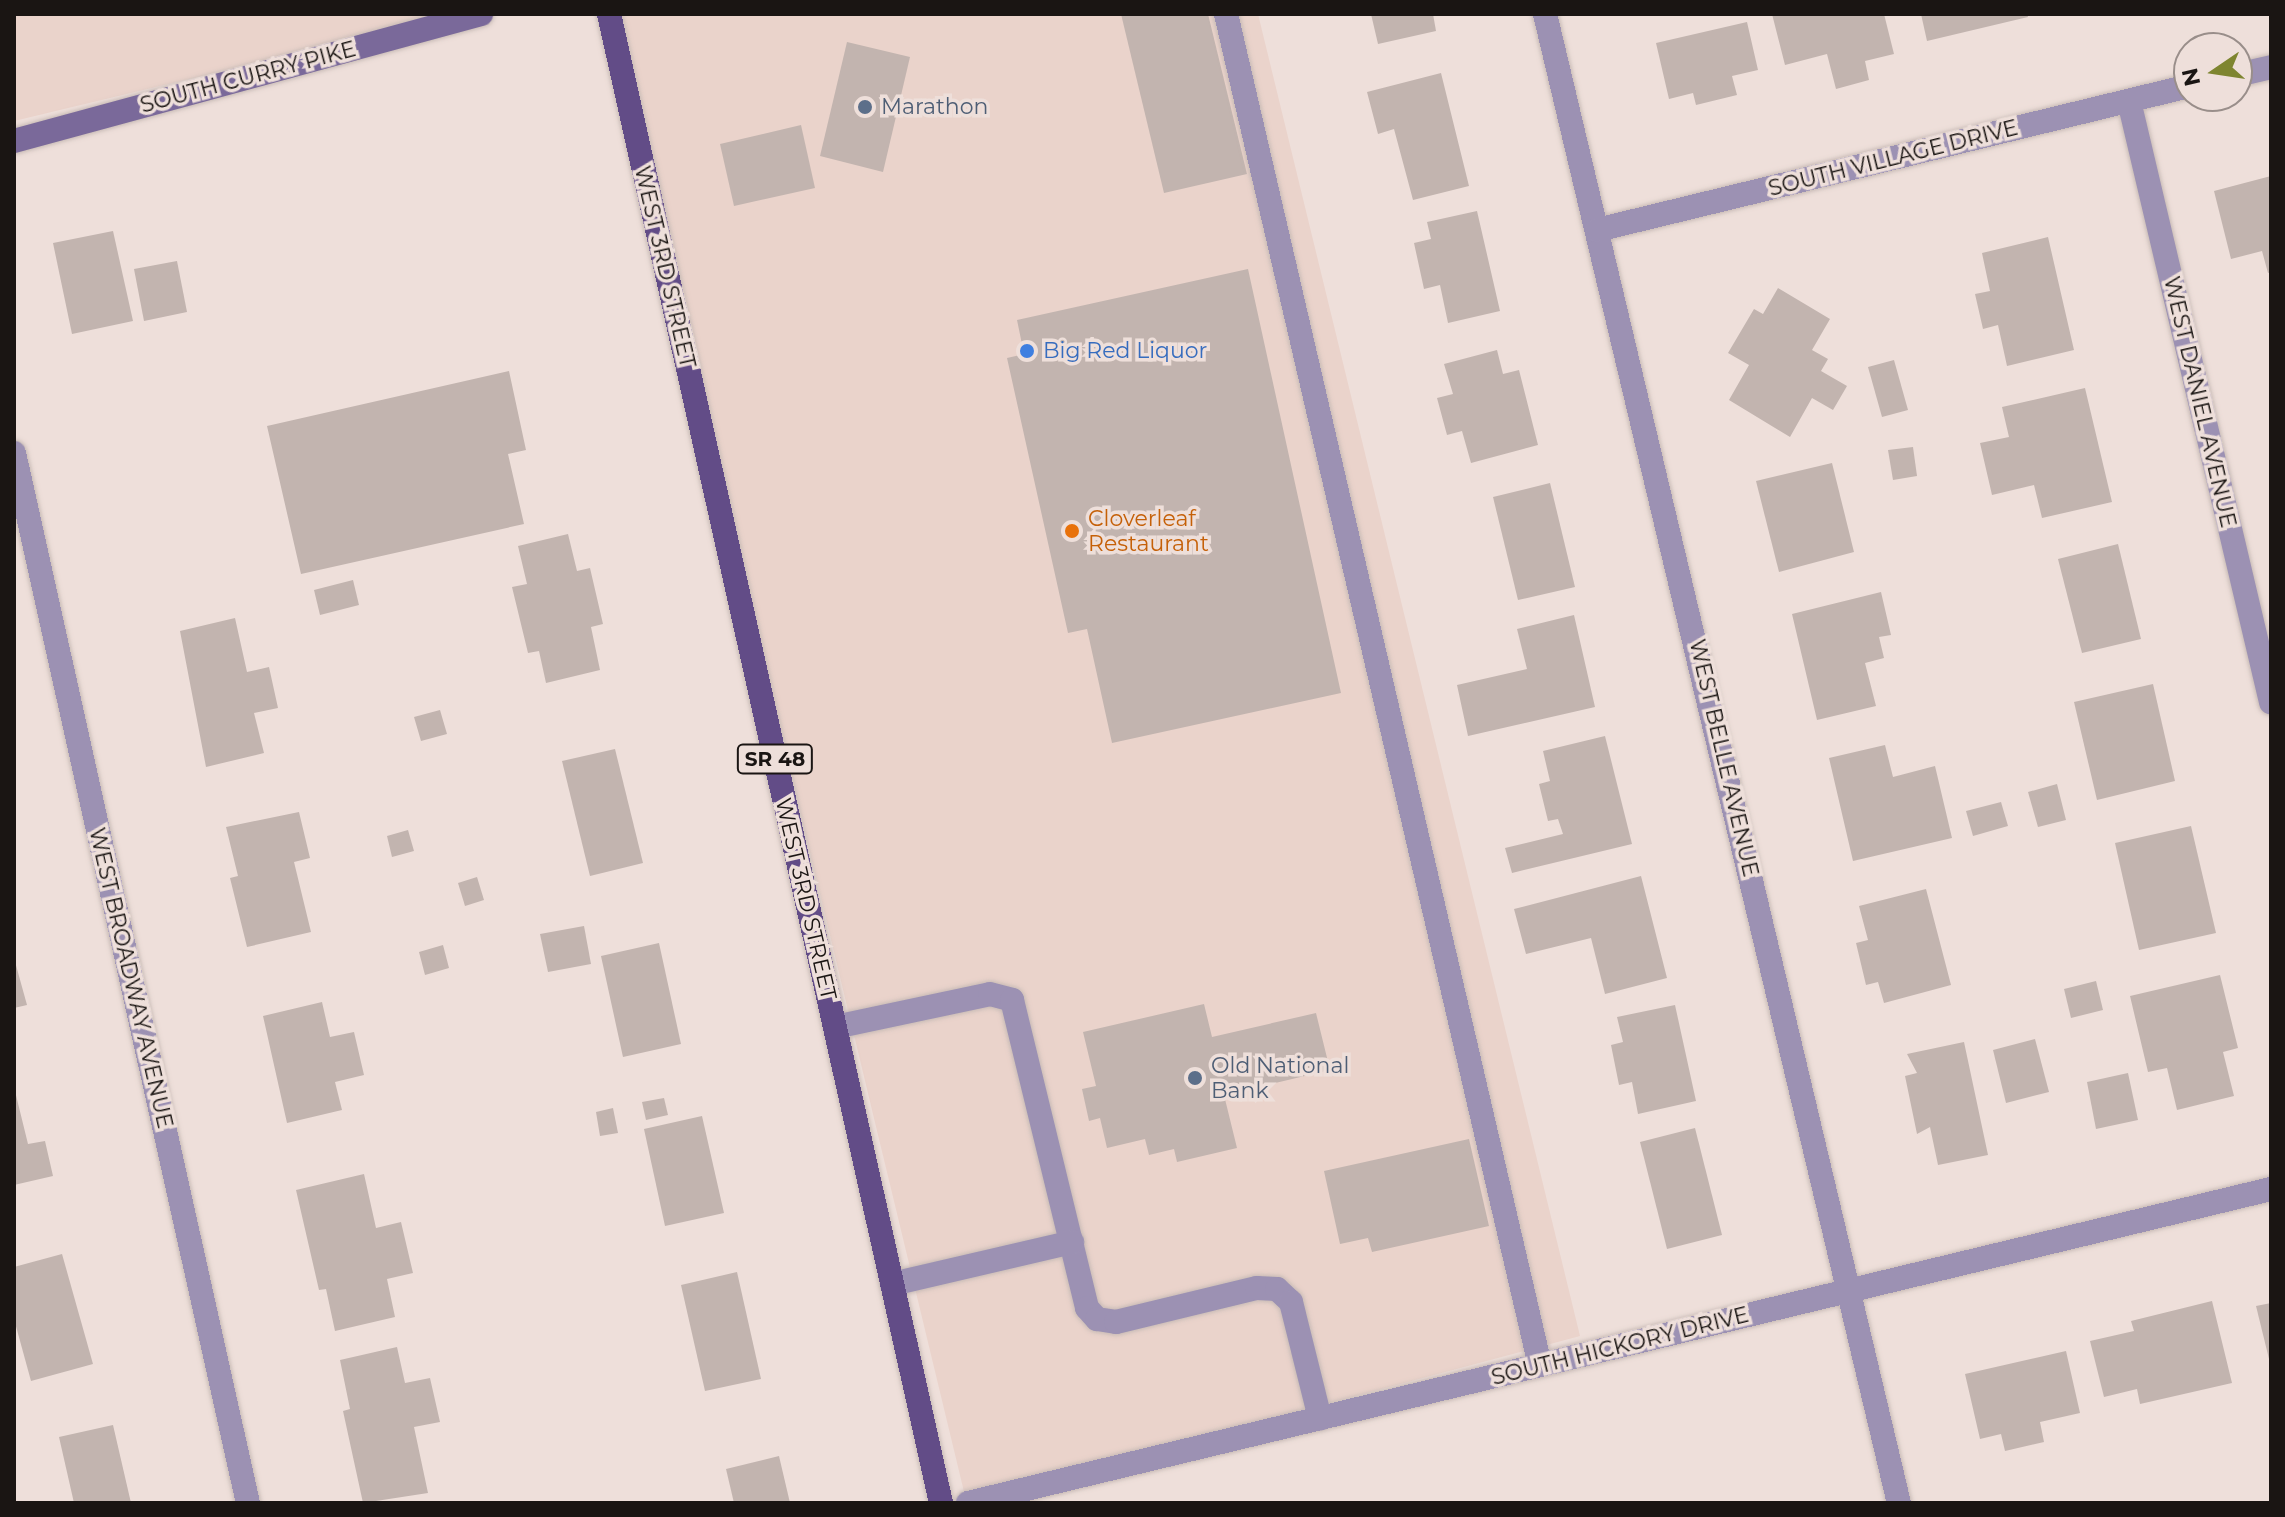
<!DOCTYPE html>
<html>
<head>
<meta charset="utf-8">
<style>
  body { margin:0 }
  #map { position:relative; width:2285px; height:1517px; overflow:hidden; background:#eedfda; font-family:Montserrat,sans-serif }
  div>[style] { position:absolute }
  .built>* { inset:0; background:#ead3cb }
  .building>* { inset:0; background:#c2b4af }
  .roads { filter:drop-shadow(0 0 2px #c8bbb6) drop-shadow(0 0 2px #c8bbb6) }
  .lane>* { height:24px; margin:-12px; padding:0 12px; transform-origin:12px; border-radius:12px; background:#9c91b3 }
  .street>* { height:24px; margin:-12px; padding:0 12px; transform-origin:12px; border-radius:12px; background:#9c91b3 }
  .secondary>* { height:24px; margin:-12px; padding:0 12px; transform-origin:12px; border-radius:12px; background:#7a699a }
  .primary>* { height:24px; margin:-12px; padding:0 12px; transform-origin:12px; border-radius:12px; background:#624c87 }
  .dots>* { width:22px; height:22px; translate:-50% -50%; box-sizing:border-box; border:4px solid #eedfda; border-radius:50% }
  span { translate:-50% -50%; white-space:nowrap; text-align:center; line-height:1.15; -webkit-text-stroke:7px #eedfda; paint-order:stroke }
  .shield-label span { padding:2px 6px; background:#eedfda; border:2px solid; border-radius:6px; -webkit-text-stroke-width:0 }
  .shield-label { font-size:20px; color:#1a1513; font-weight:700 }
  .street-label { font-size:22px; color:#1a1513 }
  .service-label { font-size:22px; color:#4e5e75 }
  .left { translate:0 -50%; text-align:left }
  .shop-label { font-size:22px; color:#366cbe }
  .food-label { font-size:22px; color:#c56008 }
  .frame { position:absolute; inset:0; border:16px solid #1a1513; pointer-events:none }
  .north { position:absolute; left:2173px; top:32px; width:80px; height:80px; box-sizing:border-box; background:#eedfda; border:2px solid #998e8a; border-radius:50%; rotate:257deg; font-size:22px; font-weight:700; line-height:32px; text-align:center; color:#1a1513 }
  .north::after { content:''; display:block; margin:auto; width:28px; height:36px; background:#7e8530; clip-path:polygon(50% 0,100% 100%,50% 72%,0 100%) }
</style>
</head>
<body>
<div id="map">
  <div class="built">
    <div style="clip-path:polygon(14px 14px,461px 14px,14px 121px)"></div>
    <div style="clip-path:polygon(608px 14px,1258px 14px,1580px 1336px,966px 1500px)"></div>
  </div>
  <div class="building">
    <div style="clip-path:polygon(1121px 14px,1208px 14px,1247px 174px,1164px 193px)"></div>
    <div style="clip-path:polygon(1371px 14px,1433px 14px,1436px 31px,1378px 44px)"></div>
    <div style="clip-path:polygon(1772px 14px,1884px 14px,1894px 54px,1865px 61px,1869px 80px,1836px 89px,1827px 54px,1785px 65px)"></div>
    <div style="clip-path:polygon(1921px 14px,2027px 14px,2028px 17px,1927px 41px)"></div>
    <div style="clip-path:polygon(1747px 22px,1758px 70px,1732px 76px,1737px 95px,1696px 105px,1693px 93px,1669px 99px,1656px 43px)"></div>
    <div style="clip-path:polygon(847px 42px,910px 57px,883px 172px,820px 156px)"></div>
    <div style="clip-path:polygon(1441px 73px,1469px 186px,1413px 200px,1394px 129px,1378px 134px,1367px 92px)"></div>
    <div style="clip-path:polygon(801px 125px,815px 188px,734px 206px,720px 144px)"></div>
    <div style="clip-path:polygon(2271px 176px,2271px 272px,2268px 273px,2262px 251px,2231px 259px,2214px 191px)"></div>
    <div style="clip-path:polygon(1477px 211px,1500px 311px,1448px 323px,1440px 285px,1424px 289px,1414px 243px,1431px 239px,1427px 222px)"></div>
    <div style="clip-path:polygon(113px 231px,133px 321px,72px 334px,53px 243px)"></div>
    <div style="clip-path:polygon(2048px 237px,2074px 350px,2007px 366px,1998px 325px,1983px 329px,1975px 294px,1990px 291px,1982px 253px)"></div>
    <div style="clip-path:polygon(177px 261px,187px 312px,144px 321px,134px 269px)"></div>
    <div style="clip-path:polygon(1248px 269px,1341px 693px,1112px 743px,1087px 629px,1068px 633px,1007px 358px,1024px 354px,1017px 320px)"></div>
    <div style="clip-path:polygon(1778px 288px,1830px 319px,1812px 350px,1828px 359px,1821px 371px,1847px 386px,1833px 410px,1812px 398px,1790px 437px,1729px 400px,1749px 365px,1728px 353px,1754px 309px,1763px 314px)"></div>
    <div style="clip-path:polygon(1497px 350px,1503px 374px,1519px 370px,1538px 445px,1471px 463px,1462px 431px,1447px 435px,1437px 398px,1453px 394px,1444px 364px)"></div>
    <div style="clip-path:polygon(1894px 360px,1908px 410px,1882px 417px,1868px 367px)"></div>
    <div style="clip-path:polygon(509px 371px,526px 450px,508px 454px,524px 524px,301px 574px,267px 426px)"></div>
    <div style="clip-path:polygon(2085px 388px,2112px 502px,2042px 518px,2034px 485px,1992px 495px,1980px 443px,2009px 437px,2002px 407px)"></div>
    <div style="clip-path:polygon(1913px 447px,1917px 476px,1893px 480px,1888px 450px)"></div>
    <div style="clip-path:polygon(1832px 463px,1854px 552px,1779px 572px,1756px 481px)"></div>
    <div style="clip-path:polygon(1550px 483px,1575px 587px,1518px 600px,1493px 497px)"></div>
    <div style="clip-path:polygon(568px 534px,577px 571px,590px 568px,603px 624px,591px 627px,600px 670px,546px 683px,539px 651px,528px 653px,512px 587px,527px 584px,518px 546px)"></div>
    <div style="clip-path:polygon(2118px 544px,2141px 639px,2082px 653px,2058px 559px)"></div>
    <div style="clip-path:polygon(353px 580px,359px 605px,320px 615px,314px 590px)"></div>
    <div style="clip-path:polygon(1881px 592px,1891px 635px,1879px 637px,1884px 658px,1865px 663px,1876px 706px,1817px 720px,1792px 614px)"></div>
    <div style="clip-path:polygon(1574px 615px,1595px 707px,1468px 736px,1457px 685px,1527px 669px,1517px 629px)"></div>
    <div style="clip-path:polygon(235px 618px,247px 672px,269px 667px,278px 708px,254px 713px,264px 753px,206px 767px,180px 631px)"></div>
    <div style="clip-path:polygon(2153px 684px,2175px 781px,2097px 800px,2074px 702px)"></div>
    <div style="clip-path:polygon(440px 710px,447px 734px,421px 741px,414px 717px)"></div>
    <div style="clip-path:polygon(1605px 736px,1632px 844px,1512px 873px,1505px 848px,1563px 834px,1558px 819px,1548px 821px,1539px 784px,1550px 781px,1543px 751px)"></div>
    <div style="clip-path:polygon(1885px 745px,1893px 777px,1935px 766px,1952px 838px,1853px 861px,1829px 758px)"></div>
    <div style="clip-path:polygon(615px 749px,643px 863px,590px 876px,562px 761px)"></div>
    <div style="clip-path:polygon(2057px 784px,2066px 820px,2038px 827px,2028px 792px)"></div>
    <div style="clip-path:polygon(2001px 802px,2008px 826px,1973px 836px,1966px 811px)"></div>
    <div style="clip-path:polygon(299px 812px,310px 858px,294px 862px,311px 932px,247px 947px,230px 878px,238px 876px,226px 827px)"></div>
    <div style="clip-path:polygon(2191px 826px,2216px 933px,2139px 950px,2115px 843px)"></div>
    <div style="clip-path:polygon(408px 830px,414px 851px,392px 857px,387px 836px)"></div>
    <div style="clip-path:polygon(1641px 876px,1667px 978px,1605px 994px,1591px 938px,1526px 954px,1514px 909px)"></div>
    <div style="clip-path:polygon(477px 877px,484px 900px,465px 906px,458px 883px)"></div>
    <div style="clip-path:polygon(1926px 889px,1951px 985px,1884px 1003px,1878px 982px,1866px 985px,1856px 943px,1868px 940px,1859px 906px)"></div>
    <div style="clip-path:polygon(584px 926px,591px 964px,548px 972px,540px 934px)"></div>
    <div style="clip-path:polygon(659px 943px,681px 1044px,623px 1057px,601px 956px)"></div>
    <div style="clip-path:polygon(443px 945px,449px 968px,425px 975px,419px 952px)"></div>
    <div style="clip-path:polygon(14px 958px,27px 1005px,14px 1008px)"></div>
    <div style="clip-path:polygon(2220px 975px,2238px 1048px,2223px 1052px,2234px 1096px,2177px 1110px,2167px 1068px,2148px 1072px,2130px 996px)"></div>
    <div style="clip-path:polygon(2096px 981px,2103px 1010px,2071px 1018px,2064px 989px)"></div>
    <div style="clip-path:polygon(322px 1002px,330px 1037px,354px 1032px,364px 1075px,335px 1082px,342px 1110px,287px 1123px,263px 1016px)"></div>
    <div style="clip-path:polygon(1204px 1004px,1212px 1037px,1316px 1013px,1330px 1070px,1224px 1095px,1237px 1148px,1177px 1162px,1174px 1149px,1149px 1155px,1145px 1139px,1107px 1148px,1100px 1118px,1089px 1121px,1082px 1089px,1096px 1086px,1083px 1032px)"></div>
    <div style="clip-path:polygon(1675px 1005px,1696px 1101px,1638px 1114px,1632px 1082px,1619px 1085px,1611px 1045px,1623px 1042px,1617px 1017px)"></div>
    <div style="clip-path:polygon(2035px 1039px,2049px 1092px,2006px 1103px,1993px 1050px)"></div>
    <div style="clip-path:polygon(1964px 1042px,1988px 1155px,1938px 1165px,1930px 1127px,1917px 1134px,1905px 1076px,1917px 1073px,1907px 1054px)"></div>
    <div style="clip-path:polygon(2128px 1073px,2138px 1120px,2096px 1129px,2087px 1082px)"></div>
    <div style="clip-path:polygon(14px 1087px,28px 1144px,45px 1141px,53px 1176px,14px 1185px)"></div>
    <div style="clip-path:polygon(664px 1098px,668px 1115px,646px 1120px,642px 1102px)"></div>
    <div style="clip-path:polygon(613px 1108px,618px 1133px,600px 1136px,596px 1112px)"></div>
    <div style="clip-path:polygon(702px 1116px,724px 1213px,665px 1226px,644px 1129px)"></div>
    <div style="clip-path:polygon(1695px 1128px,1722px 1235px,1667px 1249px,1640px 1142px)"></div>
    <div style="clip-path:polygon(1469px 1139px,1489px 1226px,1372px 1252px,1368px 1238px,1340px 1244px,1324px 1171px)"></div>
    <div style="clip-path:polygon(364px 1174px,376px 1228px,401px 1222px,413px 1273px,387px 1279px,395px 1317px,335px 1331px,326px 1289px,319px 1290px,296px 1190px)"></div>
    <div style="clip-path:polygon(62px 1254px,93px 1364px,31px 1381px,14px 1319px,14px 1267px)"></div>
    <div style="clip-path:polygon(737px 1272px,761px 1379px,705px 1391px,681px 1285px)"></div>
    <div style="clip-path:polygon(2212px 1301px,2232px 1383px,2140px 1404px,2137px 1389px,2104px 1397px,2090px 1341px,2134px 1331px,2131px 1321px)"></div>
    <div style="clip-path:polygon(2271px 1303px,2271px 1362px,2270px 1363px,2256px 1306px)"></div>
    <div style="clip-path:polygon(397px 1347px,405px 1383px,430px 1378px,440px 1422px,414px 1427px,428px 1493px,363px 1503px,343px 1411px,350px 1409px,340px 1360px)"></div>
    <div style="clip-path:polygon(2066px 1351px,2080px 1413px,2040px 1422px,2044px 1442px,2005px 1451px,2001px 1434px,1980px 1439px,1965px 1374px)"></div>
    <div style="clip-path:polygon(113px 1425px,131px 1503px,74px 1503px,59px 1437px)"></div>
    <div style="clip-path:polygon(779px 1456px,790px 1503px,734px 1503px,726px 1469px)"></div>
  </div>
  <div class="roads">
    <div class="lane">
      <div style="left:1226px;top:14px;width:1387px;rotate:76.92deg"></div>
      <div style="left:835px;top:1027px;width:158px;rotate:-12deg"></div>
      <div style="left:990px;top:994px;width:23px;rotate:15deg"></div>
      <div style="left:1012px;top:1000px;width:317px;rotate:76.3deg"></div>
      <div style="left:1087px;top:1308px;width:15px;rotate:48deg"></div>
      <div style="left:1097px;top:1319px;width:19px;rotate:9deg"></div>
      <div style="left:1116px;top:1322px;width:145px;rotate:-13.6deg"></div>
      <div style="left:1257px;top:1288px;width:20px;rotate:3deg"></div>
      <div style="left:1277px;top:1289px;width:19px;rotate:43deg"></div>
      <div style="left:1291px;top:1302px;width:120px;rotate:76deg"></div>
      <div style="left:892px;top:1284px;width:185px;rotate:-13.1deg"></div>
    </div>
    <div class="street">
      <div style="left:1545px;top:14px;width:1531px;rotate:76.63deg"></div>
      <div style="left:2237px;top:75px;width:35px;rotate:-13deg"></div>
      <div style="left:2129px;top:101px;width:618px;rotate:76.71deg"></div>
      <div style="left:1597px;top:230px;width:609px;rotate:-13.67deg"></div>
      <div style="left:14px;top:453px;width:1076px;rotate:77.44deg"></div>
      <div style="left:968px;top:1503px;width:1340px;rotate:-13.55deg"></div>
    </div>
    <div class="secondary">
      <div style="left:14px;top:141px;width:484px;rotate:-15.2deg"></div>
    </div>
    <div class="primary">
      <div style="left:609px;top:14px;width:1526px;rotate:77.43deg"></div>
    </div>
  </div>
  <div class="dots">
    <div style="left:865px;top:107px;background:#5c6f8a"></div>
    <div style="left:1027px;top:351px;background:#3f7fe0"></div>
    <div style="left:1072px;top:531px;background:#e8710a"></div>
    <div style="left:1195px;top:1078px;background:#5c6f8a"></div>
  </div>
  <div class="shield-label">
    <span style="left:775px;top:759px">SR 48</span>
  </div>
  <div class="street-label">
    <span style="left:248px;top:77px;rotate:-15deg">SOUTH CURRY PIKE</span>
    <span style="left:1893px;top:158px;rotate:-14deg">SOUTH VILLAGE DRIVE</span>
    <span style="left:665px;top:267px;rotate:77deg">WEST 3RD STREET</span>
    <span style="left:2200px;top:402px;rotate:77deg">WEST DANIEL AVENUE</span>
    <span style="left:1724px;top:758px;rotate:77deg">WEST BELLE AVENUE</span>
    <span style="left:806px;top:899px;rotate:77deg">WEST 3RD STREET</span>
    <span style="left:131px;top:978px;rotate:77deg">WEST BROADWAY AVENUE</span>
    <span style="left:1620px;top:1346px;rotate:-14deg">SOUTH HICKORY DRIVE</span>
  </div>
  <div class="service-label">
    <span class="left" style="left:881px;top:107px">Marathon</span>
    <span class="left" style="left:1211px;top:1078px">Old National<br>Bank</span>
  </div>
  <div class="shop-label">
    <span class="left" style="left:1043px;top:351px">Big Red Liquor</span>
  </div>
  <div class="food-label">
    <span class="left" style="left:1088px;top:531px">Cloverleaf<br>Restaurant</span>
  </div>
  <div class="frame"></div>
  <div class="north">N</div>
</div>
</body>
</html>
